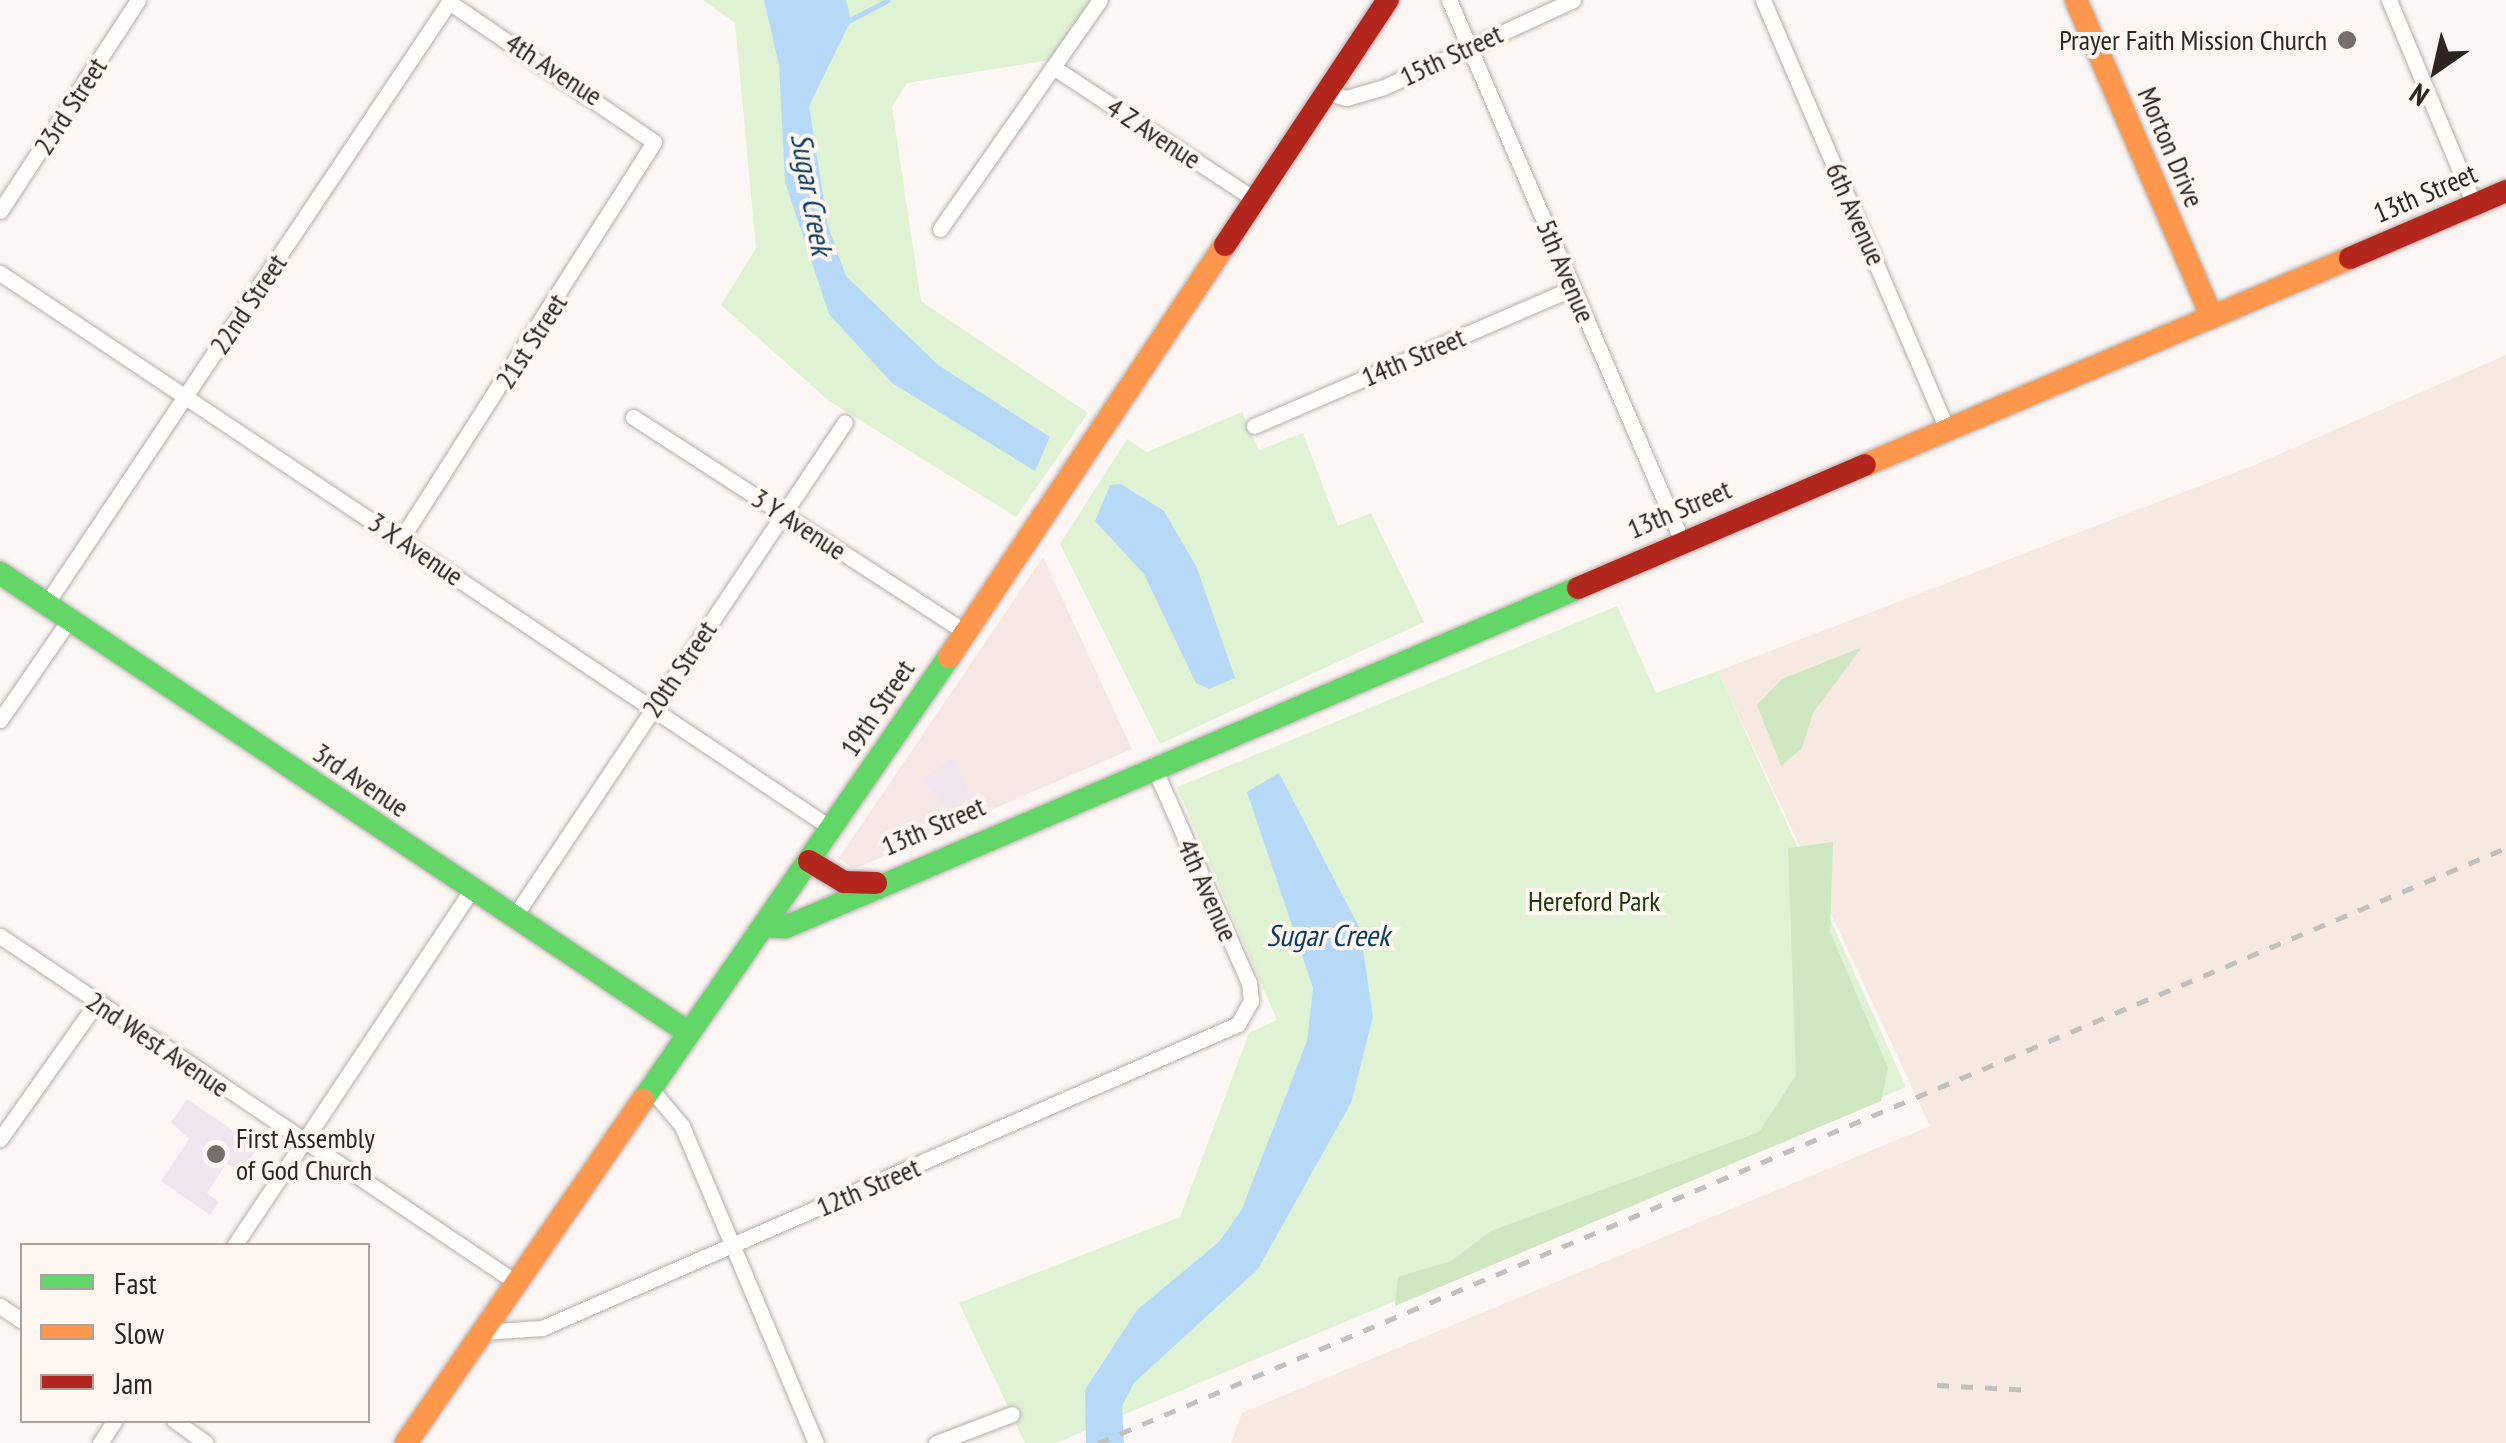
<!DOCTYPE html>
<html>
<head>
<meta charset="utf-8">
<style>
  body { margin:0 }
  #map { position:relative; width:2506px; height:1443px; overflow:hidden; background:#fcf7f4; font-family:"PT Sans Narrow",sans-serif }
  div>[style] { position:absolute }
  .commercial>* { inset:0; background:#f5e7e3 }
  .built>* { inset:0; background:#f5e9e2 }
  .green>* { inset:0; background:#dff2d4 }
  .forest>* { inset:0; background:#cee7c1 }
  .water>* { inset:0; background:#b7d9f8 }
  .stream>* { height:5px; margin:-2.5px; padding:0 2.5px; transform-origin:2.5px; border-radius:2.5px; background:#b7d9f8 }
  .building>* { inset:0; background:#eee5ee }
  .roads { filter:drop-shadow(0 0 2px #b3adaa) drop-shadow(0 0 2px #b3adaa) }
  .street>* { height:15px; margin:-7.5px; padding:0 7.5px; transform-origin:7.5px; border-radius:7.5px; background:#fffefd }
  .fast>* { height:22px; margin:-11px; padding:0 11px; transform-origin:11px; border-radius:11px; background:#63d668 }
  .slow>* { height:22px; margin:-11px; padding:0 11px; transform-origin:11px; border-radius:11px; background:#ff974d }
  .jam>* { height:22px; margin:-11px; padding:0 11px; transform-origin:11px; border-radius:11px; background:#b3261e }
  .rail>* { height:5px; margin-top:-2.5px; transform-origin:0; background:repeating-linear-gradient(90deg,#c1c0be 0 12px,transparent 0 24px) }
  .dots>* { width:28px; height:28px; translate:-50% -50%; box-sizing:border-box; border:5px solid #fff6f0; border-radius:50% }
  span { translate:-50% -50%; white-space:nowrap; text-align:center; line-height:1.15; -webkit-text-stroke:8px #fff6f0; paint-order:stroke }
  .poi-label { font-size:28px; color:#2d2520 }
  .right { translate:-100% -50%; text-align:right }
  .left { translate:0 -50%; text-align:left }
  .street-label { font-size:28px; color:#2d2520 }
  .park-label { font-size:28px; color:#18380a }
  .water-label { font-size:30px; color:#0c3c61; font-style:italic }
  .legend { position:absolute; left:20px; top:1243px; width:350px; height:180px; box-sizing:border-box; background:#fff6f0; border:2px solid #aba29d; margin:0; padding:12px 18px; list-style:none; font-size:30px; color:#2d2520 }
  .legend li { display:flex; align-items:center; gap:20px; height:50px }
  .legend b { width:50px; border:2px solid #aba29d }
  .north { position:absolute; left:2386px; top:20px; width:100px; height:100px; -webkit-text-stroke:8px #fff6f0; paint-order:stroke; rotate:214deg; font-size:28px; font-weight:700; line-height:40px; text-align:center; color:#2d2520 }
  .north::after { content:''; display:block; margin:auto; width:35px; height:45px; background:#2d2520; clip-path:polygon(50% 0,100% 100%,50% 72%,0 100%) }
</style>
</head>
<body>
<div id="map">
  <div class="commercial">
    <div style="clip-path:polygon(1043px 557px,1132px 749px,854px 869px,839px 858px)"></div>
  </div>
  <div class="built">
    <div style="clip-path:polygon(2506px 355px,2506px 1443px,1231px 1443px,1242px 1413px,1930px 1126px,1718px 671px,2257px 464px)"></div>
  </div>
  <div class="green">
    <div style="clip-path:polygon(703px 0,1093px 0,1051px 60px,907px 83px,892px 107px,921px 301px,1088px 413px,1016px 517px,829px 401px,721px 305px,756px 248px,735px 23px)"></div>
    <div style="clip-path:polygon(1242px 412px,1259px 450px,1303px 433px,1338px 526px,1371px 513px,1424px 622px,1160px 744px,1060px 544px,1127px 439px,1147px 452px)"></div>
    <div style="clip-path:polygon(1617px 606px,1656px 693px,1718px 671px,1906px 1087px,1056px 1443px,1025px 1443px,959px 1303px,1180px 1217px,1249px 1033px,1277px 1020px,1177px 787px)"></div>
  </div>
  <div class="forest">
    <div style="clip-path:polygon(1862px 647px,1813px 713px,1802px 748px,1781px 766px,1757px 705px,1782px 679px)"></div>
    <div style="clip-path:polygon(1833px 842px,1830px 932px,1888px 1068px,1881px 1101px,1395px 1306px,1398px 1277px,1451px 1261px,1491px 1231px,1759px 1132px,1796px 1075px,1788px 848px)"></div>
  </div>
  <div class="water">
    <div style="clip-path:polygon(764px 0,846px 0,851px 20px,809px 106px,828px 226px,846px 276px,938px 365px,1050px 437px,1035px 471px,892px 383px,829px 314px,785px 182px,779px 65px)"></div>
    <div style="clip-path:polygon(1121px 484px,1164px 511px,1197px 568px,1235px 678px,1209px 689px,1196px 683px,1144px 574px,1095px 521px,1110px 485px)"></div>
    <div style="clip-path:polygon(1279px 773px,1360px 929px,1373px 1017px,1351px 1103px,1258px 1269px,1134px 1383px,1122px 1406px,1124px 1443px,1086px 1443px,1085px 1390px,1137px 1310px,1219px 1242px,1242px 1209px,1307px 1041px,1313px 988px,1247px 792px)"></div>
  </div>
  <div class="stream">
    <div style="left:846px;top:22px;width:47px;rotate:-27.6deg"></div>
  </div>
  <div class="building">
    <div style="clip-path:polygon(953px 757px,971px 798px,946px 809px,923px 779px)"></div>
    <div style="clip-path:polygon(187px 1099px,258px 1147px,242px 1170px,226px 1164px,207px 1193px,219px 1202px,210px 1215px,161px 1181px,189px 1139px,171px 1122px)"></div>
  </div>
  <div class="roads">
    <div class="street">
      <div style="left:1449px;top:0;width:589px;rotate:66.7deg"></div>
      <div style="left:1763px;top:0;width:467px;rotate:66.8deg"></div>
      <div style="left:2389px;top:0;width:221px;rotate:67.4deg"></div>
      <div style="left:1053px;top:67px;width:240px;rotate:33.3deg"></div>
      <div style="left:1326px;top:92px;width:21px;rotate:17deg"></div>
      <div style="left:1346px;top:98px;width:40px;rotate:-16deg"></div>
      <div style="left:1384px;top:87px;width:208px;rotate:-24.7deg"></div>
      <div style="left:0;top:211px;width:252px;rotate:-56.8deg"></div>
      <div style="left:940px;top:229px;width:279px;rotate:-55.1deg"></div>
      <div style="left:0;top:273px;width:999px;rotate:33.74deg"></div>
      <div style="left:633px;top:417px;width:396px;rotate:32.9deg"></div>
      <div style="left:1254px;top:426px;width:348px;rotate:-23.4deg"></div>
      <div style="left:46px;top:604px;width:724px;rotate:-56.2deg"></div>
      <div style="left:449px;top:2px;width:248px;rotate:34.3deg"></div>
      <div style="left:654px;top:142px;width:469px;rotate:122.5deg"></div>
      <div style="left:0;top:720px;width:121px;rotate:-55.4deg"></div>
      <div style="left:514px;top:917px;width:595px;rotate:-56.23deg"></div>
      <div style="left:0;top:936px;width:623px;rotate:33.87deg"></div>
      <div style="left:651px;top:1089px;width:48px;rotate:50deg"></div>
      <div style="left:682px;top:1126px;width:344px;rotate:67.1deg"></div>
      <div style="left:0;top:1139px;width:168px;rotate:-54.7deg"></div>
      <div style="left:234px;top:1246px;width:428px;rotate:-56.3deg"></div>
      <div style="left:0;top:1306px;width:27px;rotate:34deg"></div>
      <div style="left:483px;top:1332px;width:59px;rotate:-3.9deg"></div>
      <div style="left:542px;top:1328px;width:759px;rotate:-23.59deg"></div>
      <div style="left:1238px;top:1024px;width:26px;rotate:-61deg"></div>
      <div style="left:1251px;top:1001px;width:18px;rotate:-96deg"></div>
      <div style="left:1249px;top:983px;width:238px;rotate:-113.8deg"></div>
      <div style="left:174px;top:1420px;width:39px;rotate:36deg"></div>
      <div style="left:100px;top:1443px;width:27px;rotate:-57deg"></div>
      <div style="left:936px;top:1443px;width:81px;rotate:-20.9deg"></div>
    </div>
    <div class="fast">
      <div style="left:0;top:573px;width:828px;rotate:33.73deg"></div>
      <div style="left:764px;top:926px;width:22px;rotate:3deg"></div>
      <div style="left:786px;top:927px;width:862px;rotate:-23.17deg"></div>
      <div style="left:643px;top:1100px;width:538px;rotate:-55.37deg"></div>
    </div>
    <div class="slow">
      <div style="left:2076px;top:0;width:345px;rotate:66.8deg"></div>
      <div style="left:1865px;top:465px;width:527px;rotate:-23.11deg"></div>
      <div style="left:949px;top:657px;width:496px;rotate:-56.2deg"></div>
      <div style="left:406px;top:1443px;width:417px;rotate:-55.4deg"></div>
    </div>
    <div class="jam">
      <div style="left:1225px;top:245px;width:294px;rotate:-56.4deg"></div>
      <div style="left:2350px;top:258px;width:170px;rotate:-23.2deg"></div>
      <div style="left:1578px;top:588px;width:312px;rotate:-23.2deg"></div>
      <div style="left:809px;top:861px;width:41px;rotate:31deg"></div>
      <div style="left:844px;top:882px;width:32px;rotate:2deg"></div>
    </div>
  </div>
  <div class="rail">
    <div style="left:1937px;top:1385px;width:95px;rotate:3deg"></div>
    <div style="left:1098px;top:1443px;width:1529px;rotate:-22.91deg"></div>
  </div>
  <div class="dots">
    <div style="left:2347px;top:40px;background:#756e6a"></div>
    <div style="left:216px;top:1154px;background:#756e6a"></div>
  </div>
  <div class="poi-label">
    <span class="right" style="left:2327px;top:40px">Prayer Faith Mission Church</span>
    <span class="left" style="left:236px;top:1154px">First Assembly<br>of God Church</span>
  </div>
  <div class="street-label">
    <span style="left:1451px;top:55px;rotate:-25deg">15th Street</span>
    <span style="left:554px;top:69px;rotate:33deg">4th Avenue</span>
    <span style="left:70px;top:106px;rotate:-57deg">23rd Street</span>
    <span style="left:1154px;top:133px;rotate:33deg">4 Z Avenue</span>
    <span style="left:2171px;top:147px;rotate:67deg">Morton Drive</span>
    <span style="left:2425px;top:193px;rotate:-23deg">13th Street</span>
    <span style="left:1856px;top:214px;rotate:66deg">6th Avenue</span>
    <span style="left:1566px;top:271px;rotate:67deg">5th Avenue</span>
    <span style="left:248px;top:304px;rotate:-56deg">22nd Street</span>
    <span style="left:531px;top:341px;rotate:-57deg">21st Street</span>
    <span style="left:1413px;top:357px;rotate:-23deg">14th Street</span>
    <span style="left:1679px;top:509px;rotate:-23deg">13th Street</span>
    <span style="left:799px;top:524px;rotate:33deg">3 Y Avenue</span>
    <span style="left:416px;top:549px;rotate:34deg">3 X Avenue</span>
    <span style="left:679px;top:669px;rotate:-56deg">20th Street</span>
    <span style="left:877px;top:708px;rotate:-56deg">19th Street</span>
    <span style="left:361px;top:780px;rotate:34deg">3rd Avenue</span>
    <span style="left:933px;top:826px;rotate:-23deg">13th Street</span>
    <span style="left:1208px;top:890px;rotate:66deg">4th Avenue</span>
    <span style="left:158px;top:1044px;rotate:34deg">2nd West Avenue</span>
    <span style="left:868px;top:1187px;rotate:-23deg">12th Street</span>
  </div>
  <div class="park-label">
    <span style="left:1594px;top:901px">Hereford Park</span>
  </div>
  <div class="water-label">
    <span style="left:812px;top:194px;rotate:80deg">Sugar Creek</span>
    <span style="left:1328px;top:935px">Sugar Creek</span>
  </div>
  <ul class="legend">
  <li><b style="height:12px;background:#63d668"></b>Fast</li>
  <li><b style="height:12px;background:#ff974d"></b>Slow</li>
  <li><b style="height:12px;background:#b3261e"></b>Jam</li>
  </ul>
  <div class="north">N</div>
</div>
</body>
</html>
